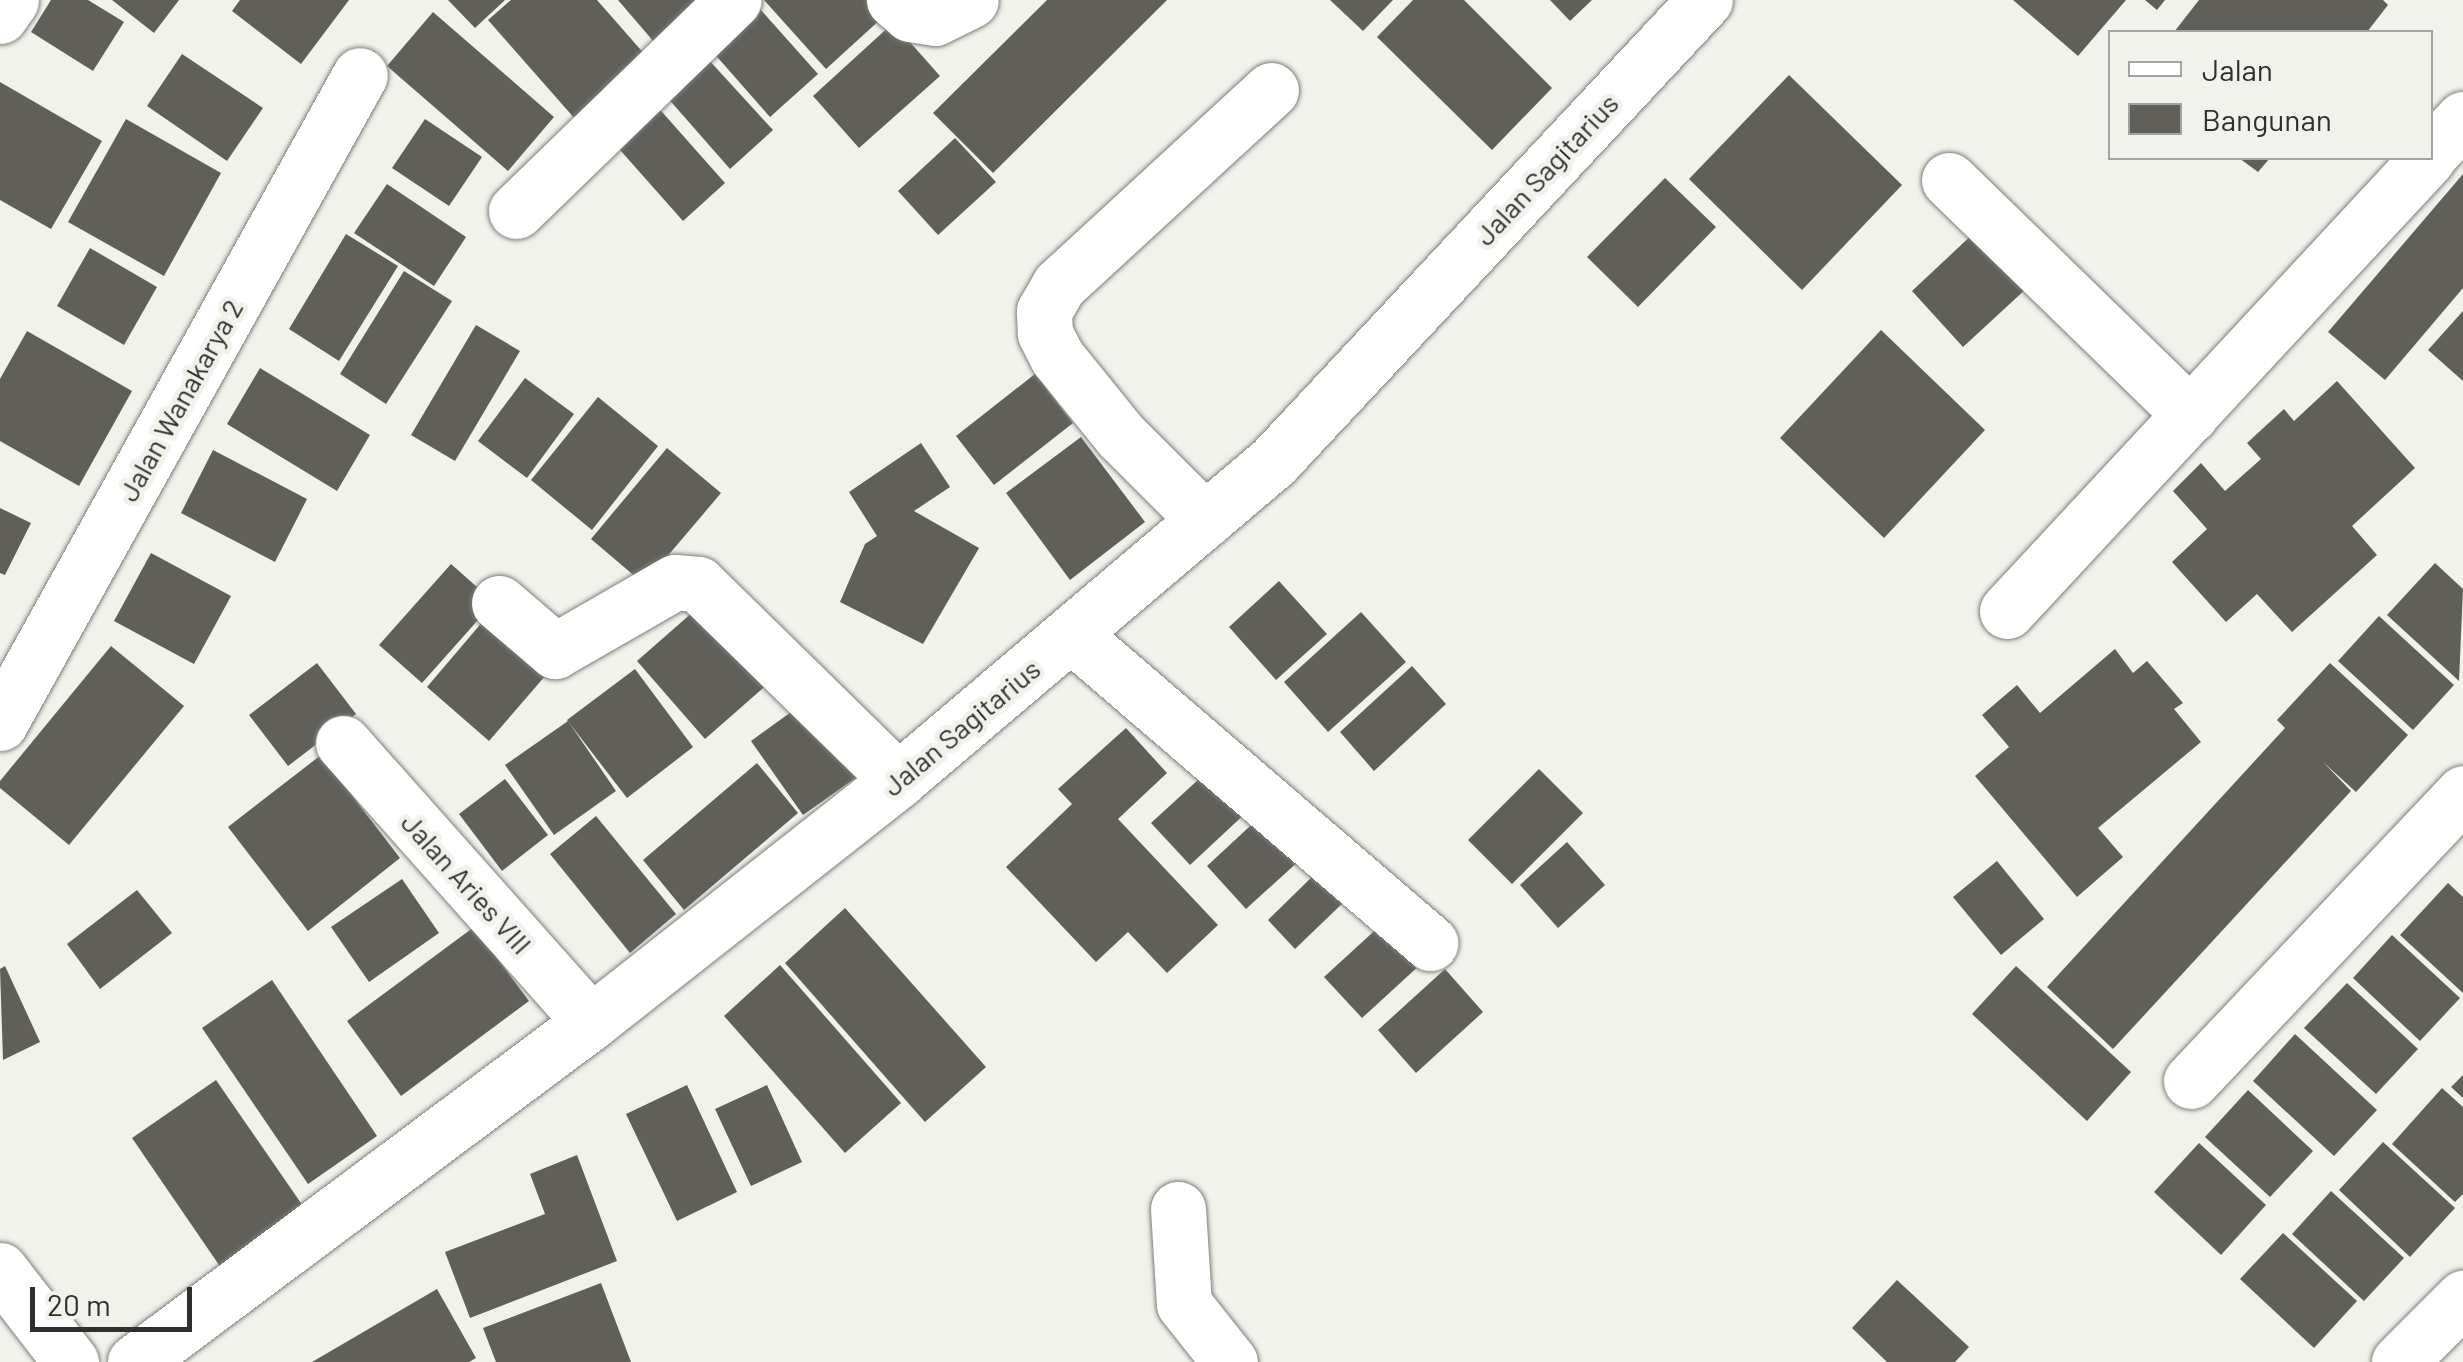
<!DOCTYPE html>
<html>
<head>
<meta charset="utf-8">
<style>
  body { margin:0 }
  #map { position:relative; width:2463px; height:1362px; overflow:hidden; background:#f1f2eb; font-family:Barlow,sans-serif }
  div>[style] { position:absolute }
  .building>* { inset:0; background:#615f59 }
  .roads { filter:drop-shadow(0 0 2px #7e7f79) drop-shadow(0 0 2px #7e7f79) }
  .minor>* { height:55px; margin:-27.5px; padding:0 27.5px; transform-origin:27.5px; border-radius:27.5px; background:#fff }
  span { translate:-50% -50%; white-space:nowrap; text-align:center; line-height:1.15; -webkit-text-stroke:10px #f1f2eb; paint-order:stroke }
  .street-label { font-size:28px; color:#2f2f2d }
  .legend { position:absolute; left:2108px; top:30px; width:325px; height:130px; box-sizing:border-box; background:#f1f2eb; border:2px solid #a3a49f; margin:0; padding:12px 18px; list-style:none; font-size:30px; color:#2f2f2d }
  .legend li { display:flex; align-items:center; gap:20px; height:50px }
  .legend b { width:50px; border:2px solid #a3a49f }
  .scale { position:absolute; left:30px; top:1287px; width:162px; height:45px; box-sizing:border-box; border:5px solid #2f2f2d; border-top:0; padding-left:12px; font-size:30px; line-height:35px; white-space:nowrap; color:#2f2f2d; -webkit-text-stroke:8px #f1f2eb; paint-order:stroke }
</style>
</head>
<body>
<div id="map">
  <div class="building">
    <div style="clip-path:polygon(51px 0,88px 0,124px 22px,93px 71px,31px 32px)"></div>
    <div style="clip-path:polygon(112px 0,179px 0,154px 33px)"></div>
    <div style="clip-path:polygon(240px 0,349px 0,301px 64px,232px 11px)"></div>
    <div style="clip-path:polygon(448px 0,505px 0,475px 28px)"></div>
    <div style="clip-path:polygon(511px 0,597px 0,654px 65px,583px 128px,488px 20px)"></div>
    <div style="clip-path:polygon(618px 0,703px 0,660px 49px)"></div>
    <div style="clip-path:polygon(764px 0,866px 0,882px 18px,826px 69px)"></div>
    <div style="clip-path:polygon(1047px 0,1167px 0,993px 173px,933px 113px)"></div>
    <div style="clip-path:polygon(1330px 0,1393px 0,1363px 31px)"></div>
    <div style="clip-path:polygon(1413px 0,1464px 0,1552px 88px,1492px 150px,1377px 37px)"></div>
    <div style="clip-path:polygon(1550px 0,1592px 0,1570px 21px)"></div>
    <div style="clip-path:polygon(2013px 0,2126px 0,2078px 56px)"></div>
    <div style="clip-path:polygon(2145px 0,2165px 0,2157px 10px)"></div>
    <div style="clip-path:polygon(2199px 0,2383px 0,2388px 5px,2367px 32px,2174px 32px)"></div>
    <div style="clip-path:polygon(759px 8px,818px 74px,770px 117px,712px 51px)"></div>
    <div style="clip-path:polygon(433px 12px,554px 117px,508px 171px,387px 66px)"></div>
    <div style="clip-path:polygon(893px 23px,940px 76px,859px 148px,813px 96px)"></div>
    <div style="clip-path:polygon(182px 54px,263px 108px,227px 161px,147px 106px)"></div>
    <div style="clip-path:polygon(708px 59px,773px 130px,730px 169px,666px 96px)"></div>
    <div style="clip-path:polygon(1789px 75px,1902px 185px,1802px 290px,1689px 179px)"></div>
    <div style="clip-path:polygon(0 82px,102px 141px,51px 229px,0 200px)"></div>
    <div style="clip-path:polygon(655px 104px,725px 183px,683px 221px,613px 142px)"></div>
    <div style="clip-path:polygon(126px 119px,221px 173px,164px 276px,68px 222px)"></div>
    <div style="clip-path:polygon(425px 119px,482px 157px,449px 206px,392px 168px)"></div>
    <div style="clip-path:polygon(955px 138px,996px 182px,938px 235px,898px 191px)"></div>
    <div style="clip-path:polygon(2239px 158px,2270px 158px,2258px 172px)"></div>
    <div style="clip-path:polygon(2463px 174px,2463px 288px,2385px 380px,2328px 332px)"></div>
    <div style="clip-path:polygon(1665px 178px,1716px 227px,1638px 307px,1587px 257px)"></div>
    <div style="clip-path:polygon(387px 184px,466px 237px,434px 286px,354px 233px)"></div>
    <div style="clip-path:polygon(1975px 232px,2027px 288px,1963px 347px,1912px 291px)"></div>
    <div style="clip-path:polygon(346px 234px,398px 266px,339px 361px,289px 329px)"></div>
    <div style="clip-path:polygon(90px 248px,157px 287px,124px 345px,57px 306px)"></div>
    <div style="clip-path:polygon(404px 271px,452px 301px,386px 404px,340px 374px)"></div>
    <div style="clip-path:polygon(2463px 311px,2463px 381px,2428px 350px)"></div>
    <div style="clip-path:polygon(476px 325px,520px 351px,455px 461px,411px 435px)"></div>
    <div style="clip-path:polygon(1881px 330px,1985px 430px,1884px 538px,1780px 438px)"></div>
    <div style="clip-path:polygon(27px 331px,132px 391px,79px 486px,0 441px,0 379px)"></div>
    <div style="clip-path:polygon(260px 368px,370px 435px,337px 491px,227px 424px)"></div>
    <div style="clip-path:polygon(1035px 374px,1073px 423px,994px 485px,956px 436px)"></div>
    <div style="clip-path:polygon(525px 378px,574px 414px,527px 478px,478px 441px)"></div>
    <div style="clip-path:polygon(2337px 381px,2415px 468px,2352px 526px,2377px 555px,2292px 632px,2257px 594px,2226px 622px,2172px 562px,2207px 529px,2173px 491px,2201px 463px,2225px 491px,2261px 459px,2247px 443px,2284px 409px,2294px 421px)"></div>
    <div style="clip-path:polygon(598px 397px,658px 446px,592px 530px,531px 480px)"></div>
    <div style="clip-path:polygon(1081px 437px,1145px 522px,1070px 580px,1006px 493px)"></div>
    <div style="clip-path:polygon(921px 443px,950px 487px,914px 511px,979px 548px,923px 644px,840px 602px,865px 544px,877px 536px,849px 492px)"></div>
    <div style="clip-path:polygon(667px 448px,721px 493px,644px 584px,591px 539px)"></div>
    <div style="clip-path:polygon(213px 450px,307px 499px,275px 562px,181px 513px)"></div>
    <div style="clip-path:polygon(0 508px,31px 523px,5px 575px,0 573px)"></div>
    <div style="clip-path:polygon(151px 553px,231px 596px,194px 664px,114px 621px)"></div>
    <div style="clip-path:polygon(2435px 563px,2463px 589px,2459px 681px,2387px 615px)"></div>
    <div style="clip-path:polygon(451px 564px,494px 602px,422px 683px,379px 645px)"></div>
    <div style="clip-path:polygon(1279px 581px,1327px 634px,1276px 680px,1229px 627px)"></div>
    <div style="clip-path:polygon(702px 604px,770px 682px,705px 739px,637px 661px)"></div>
    <div style="clip-path:polygon(1361px 612px,1406px 662px,1328px 732px,1284px 682px)"></div>
    <div style="clip-path:polygon(490px 613px,552px 668px,489px 741px,427px 687px)"></div>
    <div style="clip-path:polygon(2379px 616px,2454px 685px,2413px 730px,2338px 661px)"></div>
    <div style="clip-path:polygon(111px 646px,184px 706px,69px 845px,0 788px,0 781px)"></div>
    <div style="clip-path:polygon(2115px 649px,2133px 673px,2147px 661px,2183px 703px,2174px 709px,2201px 742px,2098px 828px,2123px 857px,2077px 897px,1975px 776px,2009px 747px,1982px 715px,2017px 685px,2040px 713px)"></div>
    <div style="clip-path:polygon(317px 663px,356px 714px,288px 766px,249px 715px)"></div>
    <div style="clip-path:polygon(2330px 663px,2408px 735px,2356px 792px,2323px 762px,2351px 791px,2113px 1049px,2047px 987px,2285px 728px,2277px 720px)"></div>
    <div style="clip-path:polygon(1412px 666px,1446px 704px,1374px 771px,1340px 732px)"></div>
    <div style="clip-path:polygon(635px 669px,693px 747px,627px 798px,567px 720px)"></div>
    <div style="clip-path:polygon(805px 702px,857px 777px,803px 815px,751px 741px)"></div>
    <div style="clip-path:polygon(568px 721px,616px 791px,554px 835px,505px 765px)"></div>
    <div style="clip-path:polygon(1126px 728px,1167px 773px,1118px 819px,1218px 925px,1167px 973px,1128px 932px,1096px 962px,1006px 867px,1072px 804px,1058px 789px)"></div>
    <div style="clip-path:polygon(321px 755px,400px 858px,308px 931px,228px 827px)"></div>
    <div style="clip-path:polygon(757px 763px,798px 813px,684px 910px,643px 860px)"></div>
    <div style="clip-path:polygon(1211px 768px,1249px 810px,1190px 865px,1151px 823px)"></div>
    <div style="clip-path:polygon(1539px 769px,1583px 813px,1512px 884px,1468px 840px)"></div>
    <div style="clip-path:polygon(505px 779px,548px 835px,502px 871px,459px 814px)"></div>
    <div style="clip-path:polygon(1262px 815px,1301px 859px,1246px 909px,1207px 866px)"></div>
    <div style="clip-path:polygon(596px 816px,676px 914px,630px 953px,550px 854px)"></div>
    <div style="clip-path:polygon(1567px 842px,1605px 885px,1558px 928px,1520px 885px)"></div>
    <div style="clip-path:polygon(1997px 861px,2044px 919px,2001px 955px,1953px 897px)"></div>
    <div style="clip-path:polygon(1318px 871px,1346px 900px,1295px 949px,1268px 920px)"></div>
    <div style="clip-path:polygon(402px 879px,439px 933px,369px 982px,331px 927px)"></div>
    <div style="clip-path:polygon(2448px 883px,2463px 897px,2463px 993px,2400px 935px)"></div>
    <div style="clip-path:polygon(137px 890px,172px 933px,100px 989px,67px 944px)"></div>
    <div style="clip-path:polygon(845px 908px,986px 1067px,925px 1122px,785px 963px)"></div>
    <div style="clip-path:polygon(1383px 923px,1421px 964px,1362px 1018px,1324px 977px)"></div>
    <div style="clip-path:polygon(474px 927px,529px 1001px,401px 1096px,347px 1021px)"></div>
    <div style="clip-path:polygon(2392px 935px,2460px 998px,2420px 1041px,2353px 978px)"></div>
    <div style="clip-path:polygon(780px 965px,901px 1103px,845px 1153px,724px 1016px)"></div>
    <div style="clip-path:polygon(5px 966px,40px 1042px,3px 1060px,0 969px)"></div>
    <div style="clip-path:polygon(2016px 966px,2131px 1072px,2087px 1121px,1972px 1014px)"></div>
    <div style="clip-path:polygon(1445px 969px,1483px 1012px,1416px 1073px,1378px 1030px)"></div>
    <div style="clip-path:polygon(272px 980px,377px 1136px,308px 1184px,202px 1028px)"></div>
    <div style="clip-path:polygon(2347px 983px,2418px 1049px,2376px 1094px,2304px 1028px)"></div>
    <div style="clip-path:polygon(2295px 1034px,2377px 1110px,2334px 1156px,2253px 1081px)"></div>
    <div style="clip-path:polygon(2463px 1075px,2463px 1098px,2451px 1087px)"></div>
    <div style="clip-path:polygon(216px 1080px,314px 1222px,230px 1281px,132px 1138px)"></div>
    <div style="clip-path:polygon(687px 1085px,737px 1192px,677px 1221px,626px 1114px)"></div>
    <div style="clip-path:polygon(767px 1085px,802px 1162px,751px 1186px,715px 1109px)"></div>
    <div style="clip-path:polygon(2442px 1088px,2463px 1107px,2463px 1194px,2455px 1202px,2392px 1144px)"></div>
    <div style="clip-path:polygon(2248px 1090px,2313px 1151px,2270px 1197px,2205px 1137px)"></div>
    <div style="clip-path:polygon(2383px 1142px,2455px 1208px,2410px 1257px,2339px 1190px)"></div>
    <div style="clip-path:polygon(2199px 1143px,2266px 1205px,2221px 1255px,2154px 1192px)"></div>
    <div style="clip-path:polygon(577px 1155px,617px 1261px,470px 1318px,445px 1252px,545px 1214px,530px 1174px)"></div>
    <div style="clip-path:polygon(2331px 1191px,2404px 1258px,2364px 1301px,2292px 1234px)"></div>
    <div style="clip-path:polygon(2283px 1233px,2357px 1301px,2314px 1348px,2240px 1279px)"></div>
    <div style="clip-path:polygon(1897px 1280px,1969px 1347px,1955px 1362px,1887px 1362px,1852px 1328px)"></div>
    <div style="clip-path:polygon(601px 1283px,631px 1362px,496px 1362px,483px 1328px)"></div>
    <div style="clip-path:polygon(437px 1289px,476px 1358px,469px 1362px,312px 1362px)"></div>
  </div>
  <div class="roads">
    <div class="minor">
      <div style="left:894px;top:0;width:21px;rotate:41deg"></div>
      <div style="left:910px;top:14px;width:25px;rotate:9deg"></div>
      <div style="left:935px;top:18px;width:40px;rotate:-26.6deg"></div>
      <div style="left:0;top:16px;width:19px;rotate:-55deg"></div>
      <div style="left:2430px;top:154px;width:48px;rotate:-46.7deg"></div>
      <div style="left:1949px;top:180px;width:337px;rotate:44.2deg"></div>
      <div style="left:516px;top:211px;width:303px;rotate:-44.1deg"></div>
      <div style="left:1205px;top:520px;width:120px;rotate:-135deg"></div>
      <div style="left:1120px;top:435px;width:100px;rotate:-128.9deg"></div>
      <div style="left:1057px;top:357px;width:27px;rotate:-117deg"></div>
      <div style="left:1045px;top:333px;width:22px;rotate:-93deg"></div>
      <div style="left:1044px;top:311px;width:30px;rotate:-60deg"></div>
      <div style="left:1059px;top:285px;width:288px;rotate:-42.6deg"></div>
      <div style="left:499px;top:603px;width:74px;rotate:40.6deg"></div>
      <div style="left:555px;top:651px;width:138px;rotate:-29.9deg"></div>
      <div style="left:675px;top:582px;width:23px;rotate:5deg"></div>
      <div style="left:698px;top:584px;width:280px;rotate:44.4deg"></div>
      <div style="left:2007px;top:611px;width:618px;rotate:-47.1deg"></div>
      <div style="left:1071px;top:634px;width:474px;rotate:40.7deg"></div>
      <div style="left:0;top:723px;width:741px;rotate:-60.95deg"></div>
      <div style="left:343px;top:743px;width:373px;rotate:48.4deg"></div>
      <div style="left:2191px;top:1081px;width:396px;rotate:-46.6deg"></div>
      <div style="left:1178px;top:1209px;width:95px;rotate:86.4deg"></div>
      <div style="left:1184px;top:1304px;width:74px;rotate:51.6deg"></div>
      <div style="left:0;top:1270px;width:116px;rotate:52.3deg"></div>
      <div style="left:135px;top:1362px;width:569px;rotate:-36.71deg"></div>
      <div style="left:591px;top:1022px;width:391px;rotate:-38.2deg"></div>
      <div style="left:898px;top:780px;width:493px;rotate:-40.3deg"></div>
      <div style="left:1274px;top:461px;width:631px;rotate:-46.93deg"></div>
      <div style="left:2399px;top:1362px;width:91px;rotate:-45deg"></div>
    </div>
  </div>
  <div class="street-label">
    <span style="left:1546px;top:169px;rotate:-47deg">Jalan Sagitarius</span>
    <span style="left:180px;top:400px;rotate:-61deg">Jalan Wanakarya 2</span>
    <span style="left:961px;top:727px;rotate:-40deg">Jalan Sagitarius</span>
    <span style="left:467px;top:883px;rotate:48deg">Jalan Aries VIII</span>
  </div>
  <ul class="legend">
  <li><b style="height:12px;background:#fff"></b>Jalan</li>
  <li><b style="height:28px;background:#615f59"></b>Bangunan</li>
  </ul>
  <div class="scale">20 m</div>
</div>
</body>
</html>
